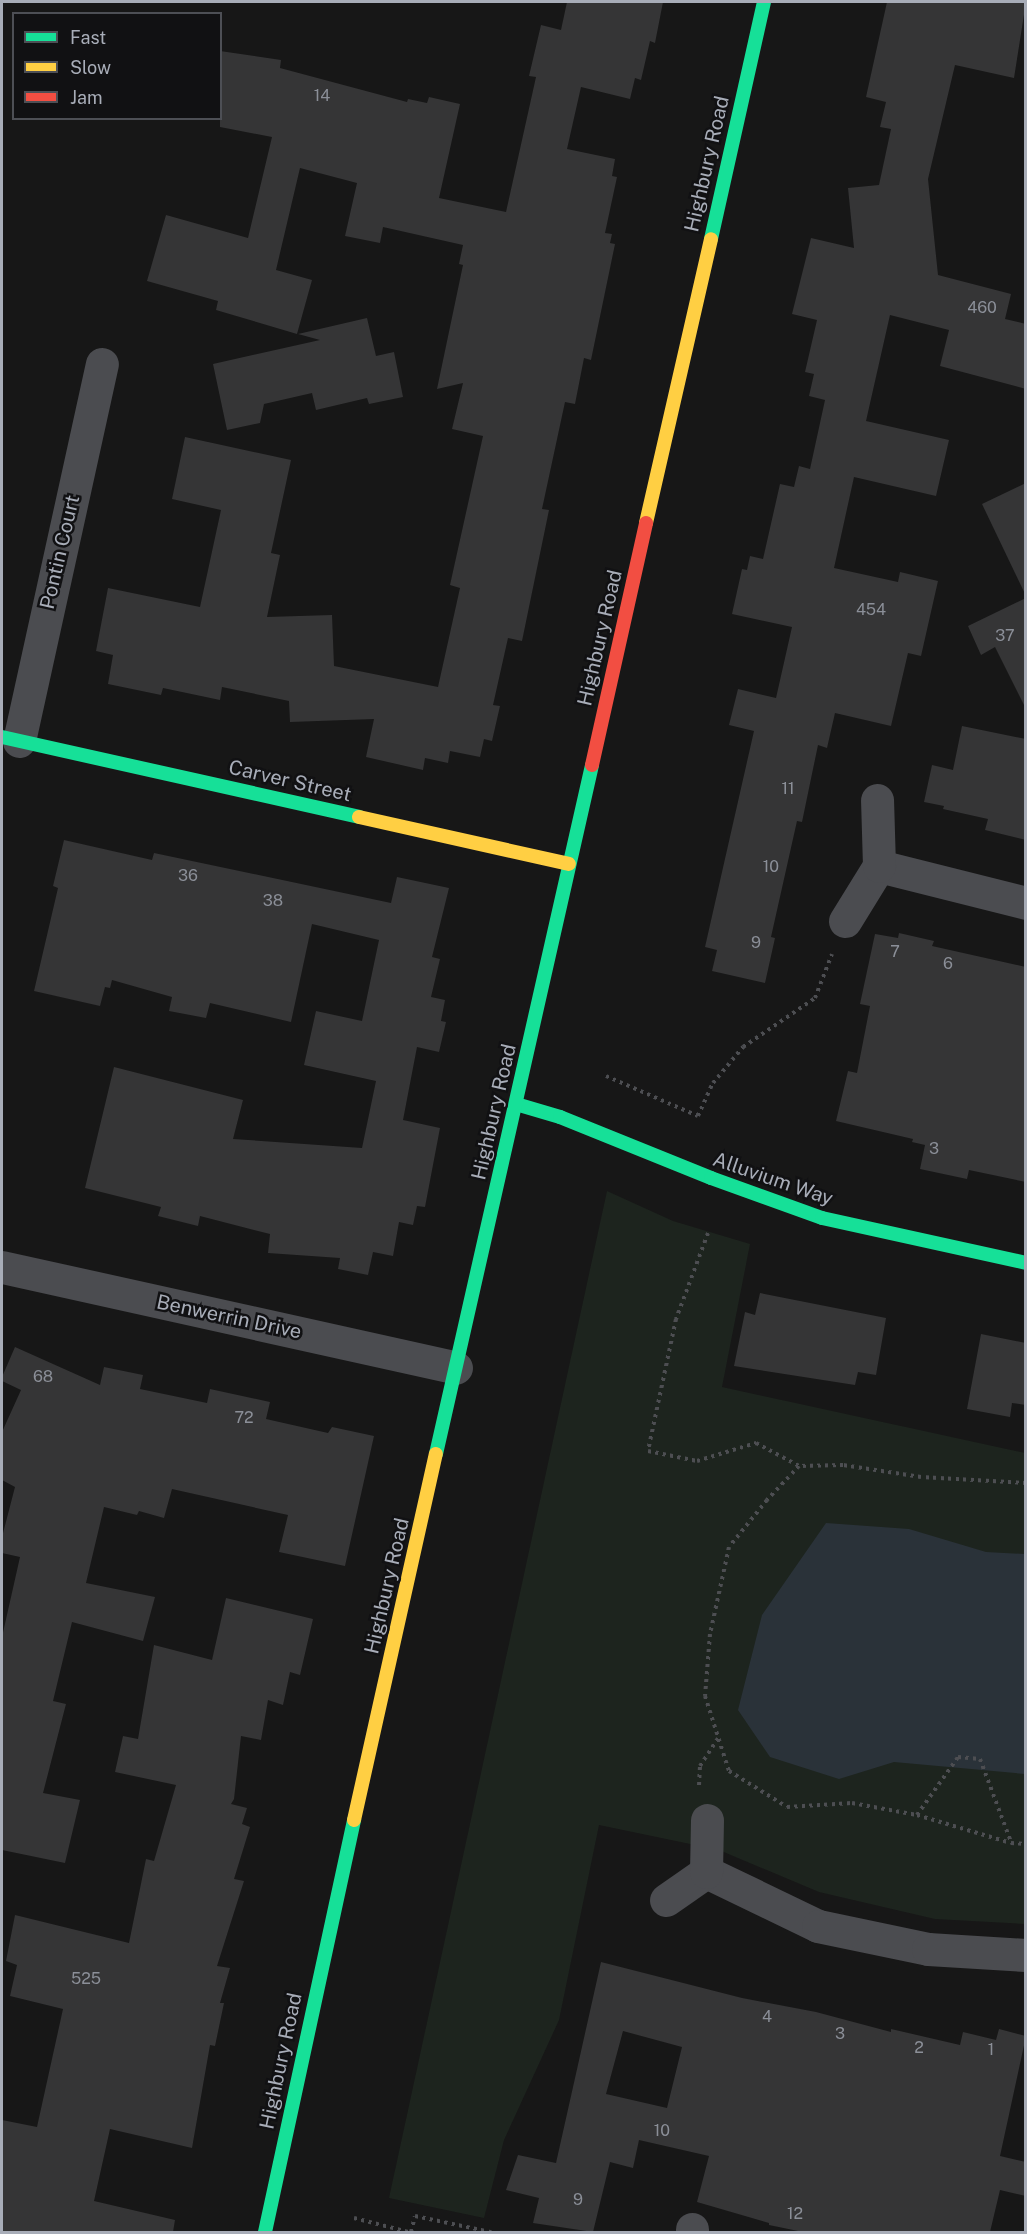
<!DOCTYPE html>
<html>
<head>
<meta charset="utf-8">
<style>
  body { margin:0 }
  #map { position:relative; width:1027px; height:2234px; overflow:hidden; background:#171717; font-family:"Public Sans",sans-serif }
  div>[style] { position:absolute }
  .green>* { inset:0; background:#1d241e }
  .water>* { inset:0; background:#2a3239 }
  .building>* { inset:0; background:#353536 }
  .path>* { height:4px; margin-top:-2px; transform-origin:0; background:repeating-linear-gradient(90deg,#4d4e52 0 3px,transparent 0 7.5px) }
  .street>* { height:33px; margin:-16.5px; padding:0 16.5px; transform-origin:16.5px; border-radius:16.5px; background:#4b4c50 }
  .fast>* { height:14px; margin:-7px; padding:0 7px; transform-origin:7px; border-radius:7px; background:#16e098 }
  .slow>* { height:14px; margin:-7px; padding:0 7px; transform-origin:7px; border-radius:7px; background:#ffcf43 }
  .jam>* { height:14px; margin:-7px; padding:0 7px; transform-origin:7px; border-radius:7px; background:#f24e42 }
  span { translate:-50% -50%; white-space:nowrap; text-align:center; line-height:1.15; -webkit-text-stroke:5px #111113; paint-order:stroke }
  .number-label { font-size:16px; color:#8b8f98 }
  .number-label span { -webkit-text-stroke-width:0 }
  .street-label { font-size:20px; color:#a8adb8 }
  .frame { position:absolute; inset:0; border:3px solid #a8adb8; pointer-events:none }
  .legend { position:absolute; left:12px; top:12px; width:210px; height:108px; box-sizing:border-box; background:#111113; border:2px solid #4d4f55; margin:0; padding:8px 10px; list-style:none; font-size:18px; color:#a8adb8 }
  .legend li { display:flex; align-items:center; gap:12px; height:30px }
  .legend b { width:30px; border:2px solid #4d4f55 }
</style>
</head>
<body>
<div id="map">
  <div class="green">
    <div style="clip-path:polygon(607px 1191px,673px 1221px,750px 1244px,722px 1387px,1025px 1453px,1025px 1924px,935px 1919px,819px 1892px,719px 1850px,599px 1825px,559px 2020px,504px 2140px,484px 2218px,389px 2198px)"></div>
  </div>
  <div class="water">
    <div style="clip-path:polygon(826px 1523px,909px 1529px,986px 1552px,1025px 1554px,1025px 1774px,894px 1762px,839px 1779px,770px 1757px,738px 1710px,762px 1615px)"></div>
  </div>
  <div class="building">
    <div style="clip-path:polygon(567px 2px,663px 2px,655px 43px,650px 41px,641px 80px,635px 78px,630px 99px,581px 87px,567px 149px,615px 159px,612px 176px,617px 177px,605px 233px,612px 234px,610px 243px,615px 244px,591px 360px,584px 358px,575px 404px,565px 402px,542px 509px,549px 510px,522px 641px,508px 638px,493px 705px,500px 706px,492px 741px,484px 739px,480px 757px,450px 751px,448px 763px,425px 758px,423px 770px,366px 757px,374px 719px,290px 722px,289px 701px,222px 687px,220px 700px,163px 688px,161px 695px,108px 684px,113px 655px,96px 651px,108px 588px,200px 607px,221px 510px,172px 499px,185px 437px,291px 460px,271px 553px,280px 555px,267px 617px,332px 615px,334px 666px,438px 687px,460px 588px,450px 585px,483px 436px,452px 429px,463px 383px,437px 389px,463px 265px,459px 264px,463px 245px,383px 227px,380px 243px,345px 236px,357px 183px,300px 168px,276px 270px,312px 280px,297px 334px,216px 310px,218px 301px,147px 281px,166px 215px,248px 238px,272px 137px,220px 127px,220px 51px,281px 60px,280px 68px,407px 102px,408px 99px,427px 103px,429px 97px,460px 104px,439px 198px,506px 212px,536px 77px,529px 76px,541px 25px,561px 30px)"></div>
    <div style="clip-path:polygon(887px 2px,1026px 2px,1014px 78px,955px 65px,928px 179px,938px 275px,1011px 294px,1005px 319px,1026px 324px,1026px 389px,940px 366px,949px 330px,890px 315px,866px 421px,949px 440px,936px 496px,854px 477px,834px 568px,898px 582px,900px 572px,938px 581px,921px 656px,908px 653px,891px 726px,835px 713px,827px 748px,818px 745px,802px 822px,797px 821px,771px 937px,775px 938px,765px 983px,712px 971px,717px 950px,705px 947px,754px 731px,729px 725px,738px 689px,776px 698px,792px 627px,732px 614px,742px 569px,747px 570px,750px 556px,763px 559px,780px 484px,794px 487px,799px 466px,810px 469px,825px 400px,809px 396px,814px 374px,805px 372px,817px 320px,792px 314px,811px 238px,854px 248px,848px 188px,879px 185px,891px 129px,880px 127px,886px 102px,866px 97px)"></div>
    <div style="clip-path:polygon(367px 318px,376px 356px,394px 352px,403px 397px,369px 404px,367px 398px,316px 410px,312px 393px,264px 404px,260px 423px,227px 430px,213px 364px,320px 340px,298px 334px)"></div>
    <div style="clip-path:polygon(1026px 483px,1026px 596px,982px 504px)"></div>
    <div style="clip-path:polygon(1026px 598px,1026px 709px,995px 647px,981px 655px,968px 626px)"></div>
    <div style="clip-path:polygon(962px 726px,1026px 739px,1026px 840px,985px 830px,988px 819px,943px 809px,944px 806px,924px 802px,932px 765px,953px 770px)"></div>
    <div style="clip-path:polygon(64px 840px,152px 860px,154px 853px,391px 903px,397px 877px,449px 888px,432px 957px,440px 959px,431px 997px,445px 1000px,441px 1021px,446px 1022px,439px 1052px,417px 1047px,403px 1120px,440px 1128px,425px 1207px,417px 1206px,413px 1225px,399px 1222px,393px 1256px,373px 1252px,368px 1275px,338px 1269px,340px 1258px,268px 1253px,270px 1234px,200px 1216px,198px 1226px,158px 1216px,161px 1207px,85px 1188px,114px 1067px,243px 1100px,233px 1139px,362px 1148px,376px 1081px,304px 1065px,316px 1011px,362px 1021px,379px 940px,312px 924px,291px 1022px,210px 1003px,206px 1018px,169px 1011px,172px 997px,112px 980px,110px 988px,105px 987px,100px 1006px,34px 991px,58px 888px,53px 886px)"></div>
    <div style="clip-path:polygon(899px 933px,934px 941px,932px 946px,1026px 967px,1026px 1182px,969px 1170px,967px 1179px,920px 1169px,925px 1145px,912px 1142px,913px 1139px,836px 1121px,848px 1071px,857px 1073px,870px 1006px,860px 1004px,875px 934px,898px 938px)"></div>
    <div style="clip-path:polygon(760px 1293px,886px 1318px,876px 1375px,858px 1372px,855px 1385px,734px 1366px,745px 1312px,755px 1315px)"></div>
    <div style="clip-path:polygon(981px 1334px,1026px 1343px,1026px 1405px,1012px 1403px,1010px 1417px,967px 1409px)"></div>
    <div style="clip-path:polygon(15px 1347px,100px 1385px,104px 1367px,143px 1375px,140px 1389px,207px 1403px,210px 1389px,270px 1402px,266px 1419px,328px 1433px,332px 1427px,374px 1436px,345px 1566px,279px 1552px,288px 1515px,172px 1489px,164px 1518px,139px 1511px,137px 1515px,104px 1507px,86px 1583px,155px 1597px,143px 1641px,72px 1622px,53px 1701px,66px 1704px,43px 1793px,80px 1800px,65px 1863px,2px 1850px,2px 1637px,20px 1557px,2px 1553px,2px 1537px,15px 1487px,2px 1480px,2px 1432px,21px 1390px,2px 1381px,2px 1377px)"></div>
    <div style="clip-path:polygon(226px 1598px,313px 1619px,300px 1675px,290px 1672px,283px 1705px,268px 1700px,261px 1740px,241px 1736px,234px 1799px,231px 1804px,247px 1808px,242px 1824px,250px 1827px,234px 1879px,244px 1881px,217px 1966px,230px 1968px,220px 2003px,224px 2003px,215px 2046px,210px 2045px,192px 2148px,110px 2129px,94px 2201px,175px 2220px,173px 2232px,2px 2232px,2px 2120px,37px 2127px,63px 2009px,10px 1996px,17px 1965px,6px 1961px,15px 1915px,129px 1943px,146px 1859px,154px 1861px,176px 1785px,115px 1772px,123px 1736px,138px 1739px,154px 1645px,212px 1660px)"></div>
    <div style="clip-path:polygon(evenodd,601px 1962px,742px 1998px,816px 2012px,891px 2032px,891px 2029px,960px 2045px,963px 2032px,996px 2040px,999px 2029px,1026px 2036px,1000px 2156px,1026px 2162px,1026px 2196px,1000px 2190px,990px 2232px,803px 2232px,769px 2225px,769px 2223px,697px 2202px,709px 2156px,639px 2140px,633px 2168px,610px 2162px,593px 2232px,533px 2223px,539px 2198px,506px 2190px,518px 2155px,556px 2163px,601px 1962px,623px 2031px,682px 2047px,667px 2108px,606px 2094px,623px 2031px)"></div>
  </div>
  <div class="path">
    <div style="left:606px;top:1076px;width:100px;rotate:23.5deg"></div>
    <div style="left:698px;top:1116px;width:36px;rotate:-66deg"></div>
    <div style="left:713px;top:1083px;width:47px;rotate:-50.2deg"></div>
    <div style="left:743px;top:1047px;width:87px;rotate:-34.2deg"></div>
    <div style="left:815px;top:998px;width:47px;rotate:-68.9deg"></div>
    <div style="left:708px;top:1233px;width:92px;rotate:110.4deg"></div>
    <div style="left:676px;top:1319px;width:135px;rotate:102deg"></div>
    <div style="left:648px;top:1451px;width:50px;rotate:11.5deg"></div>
    <div style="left:697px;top:1461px;width:62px;rotate:-17deg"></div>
    <div style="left:756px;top:1443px;width:49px;rotate:28.1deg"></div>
    <div style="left:1026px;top:1483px;width:105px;rotate:-176.7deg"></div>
    <div style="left:921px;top:1477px;width:79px;rotate:-171.3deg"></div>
    <div style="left:843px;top:1465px;width:44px;rotate:178.7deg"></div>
    <div style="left:799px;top:1466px;width:47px;rotate:133.3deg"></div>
    <div style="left:767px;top:1500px;width:60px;rotate:129deg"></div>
    <div style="left:729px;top:1547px;width:89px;rotate:102.3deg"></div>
    <div style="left:710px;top:1634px;width:62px;rotate:94.6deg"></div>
    <div style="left:705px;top:1696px;width:79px;rotate:72.3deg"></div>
    <div style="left:729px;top:1771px;width:68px;rotate:31.8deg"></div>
    <div style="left:787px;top:1807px;width:65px;rotate:-3.5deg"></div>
    <div style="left:852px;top:1803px;width:66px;rotate:10.5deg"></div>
    <div style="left:917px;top:1815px;width:98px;rotate:16.6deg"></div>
    <div style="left:1011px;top:1843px;width:15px;rotate:4deg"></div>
    <div style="left:699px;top:1785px;width:19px;rotate:-87deg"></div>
    <div style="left:700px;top:1766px;width:33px;rotate:-57deg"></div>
    <div style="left:917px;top:1815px;width:71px;rotate:-54.7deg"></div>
    <div style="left:958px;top:1757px;width:22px;rotate:5deg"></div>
    <div style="left:980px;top:1759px;width:89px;rotate:69.5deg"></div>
    <div style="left:354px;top:2218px;width:57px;rotate:14.3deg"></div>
    <div style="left:411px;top:2232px;width:16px;rotate:-76deg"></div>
    <div style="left:415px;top:2216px;width:78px;rotate:11.9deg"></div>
  </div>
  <div class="street">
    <div style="left:19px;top:741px;width:386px;rotate:-77.6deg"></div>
    <div style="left:879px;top:866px;width:152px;rotate:14.1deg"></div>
    <div style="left:845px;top:921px;width:65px;rotate:-58.3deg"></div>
    <div style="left:879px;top:866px;width:66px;rotate:-91.7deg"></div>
    <div style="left:2px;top:1267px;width:465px;rotate:12.5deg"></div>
    <div style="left:706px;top:1872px;width:124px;rotate:25.7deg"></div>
    <div style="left:818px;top:1926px;width:112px;rotate:11.8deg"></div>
    <div style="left:928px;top:1949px;width:98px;rotate:3.5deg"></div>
    <div style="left:666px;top:1900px;width:49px;rotate:-35deg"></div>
    <div style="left:706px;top:1872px;width:52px;rotate:-88.9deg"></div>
    <div style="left:692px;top:2232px;width:3px;rotate:-90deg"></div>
  </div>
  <div class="fast">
    <div style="left:711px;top:239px;width:243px;rotate:-77.4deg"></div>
    <div style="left:2px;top:737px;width:366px;rotate:12.6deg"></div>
    <div style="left:516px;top:1104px;width:46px;rotate:16.5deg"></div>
    <div style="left:560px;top:1117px;width:163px;rotate:22deg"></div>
    <div style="left:711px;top:1178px;width:118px;rotate:19.8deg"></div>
    <div style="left:822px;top:1218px;width:209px;rotate:12.4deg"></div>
    <div style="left:436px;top:1454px;width:706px;rotate:-77.24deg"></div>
    <div style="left:265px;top:2232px;width:422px;rotate:-77.8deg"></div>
  </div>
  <div class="slow">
    <div style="left:646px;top:523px;width:291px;rotate:-77.1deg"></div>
    <div style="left:359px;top:817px;width:215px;rotate:12.6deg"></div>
    <div style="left:354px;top:1820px;width:375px;rotate:-77.4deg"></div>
  </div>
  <div class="jam">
    <div style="left:592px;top:765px;width:248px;rotate:-77.4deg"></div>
  </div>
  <div class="number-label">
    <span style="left:322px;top:96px">14</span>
    <span style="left:982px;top:308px">460</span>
    <span style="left:871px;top:610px">454</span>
    <span style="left:1005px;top:636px">37</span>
    <span style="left:788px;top:789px">11</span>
    <span style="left:771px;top:867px">10</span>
    <span style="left:188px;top:876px">36</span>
    <span style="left:273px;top:901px">38</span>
    <span style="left:756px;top:943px">9</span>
    <span style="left:895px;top:952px">7</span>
    <span style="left:948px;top:964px">6</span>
    <span style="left:934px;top:1149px">3</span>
    <span style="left:43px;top:1377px">68</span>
    <span style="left:244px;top:1418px">72</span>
    <span style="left:86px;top:1979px">525</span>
    <span style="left:767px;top:2017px">4</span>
    <span style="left:840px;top:2034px">3</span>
    <span style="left:919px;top:2048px">2</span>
    <span style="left:991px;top:2050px">1</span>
    <span style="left:662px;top:2131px">10</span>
    <span style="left:578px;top:2200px">9</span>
    <span style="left:795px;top:2214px">12</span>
  </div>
  <div class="street-label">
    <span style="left:707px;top:164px;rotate:-77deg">Highbury Road</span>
    <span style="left:60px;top:552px;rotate:-77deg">Pontin Court</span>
    <span style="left:600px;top:638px;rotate:-77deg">Highbury Road</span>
    <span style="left:290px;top:781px;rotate:13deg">Carver Street</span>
    <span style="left:494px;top:1112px;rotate:-77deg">Highbury Road</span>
    <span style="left:773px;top:1179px;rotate:19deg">Alluvium Way</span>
    <span style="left:229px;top:1317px;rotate:12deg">Benwerrin Drive</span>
    <span style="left:387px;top:1586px;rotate:-77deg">Highbury Road</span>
    <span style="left:281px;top:2061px;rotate:-78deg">Highbury Road</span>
  </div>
  <div class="frame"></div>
  <ul class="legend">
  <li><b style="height:8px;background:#16e098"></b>Fast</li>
  <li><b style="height:8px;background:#ffcf43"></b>Slow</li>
  <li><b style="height:8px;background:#f24e42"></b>Jam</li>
  </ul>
</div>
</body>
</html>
